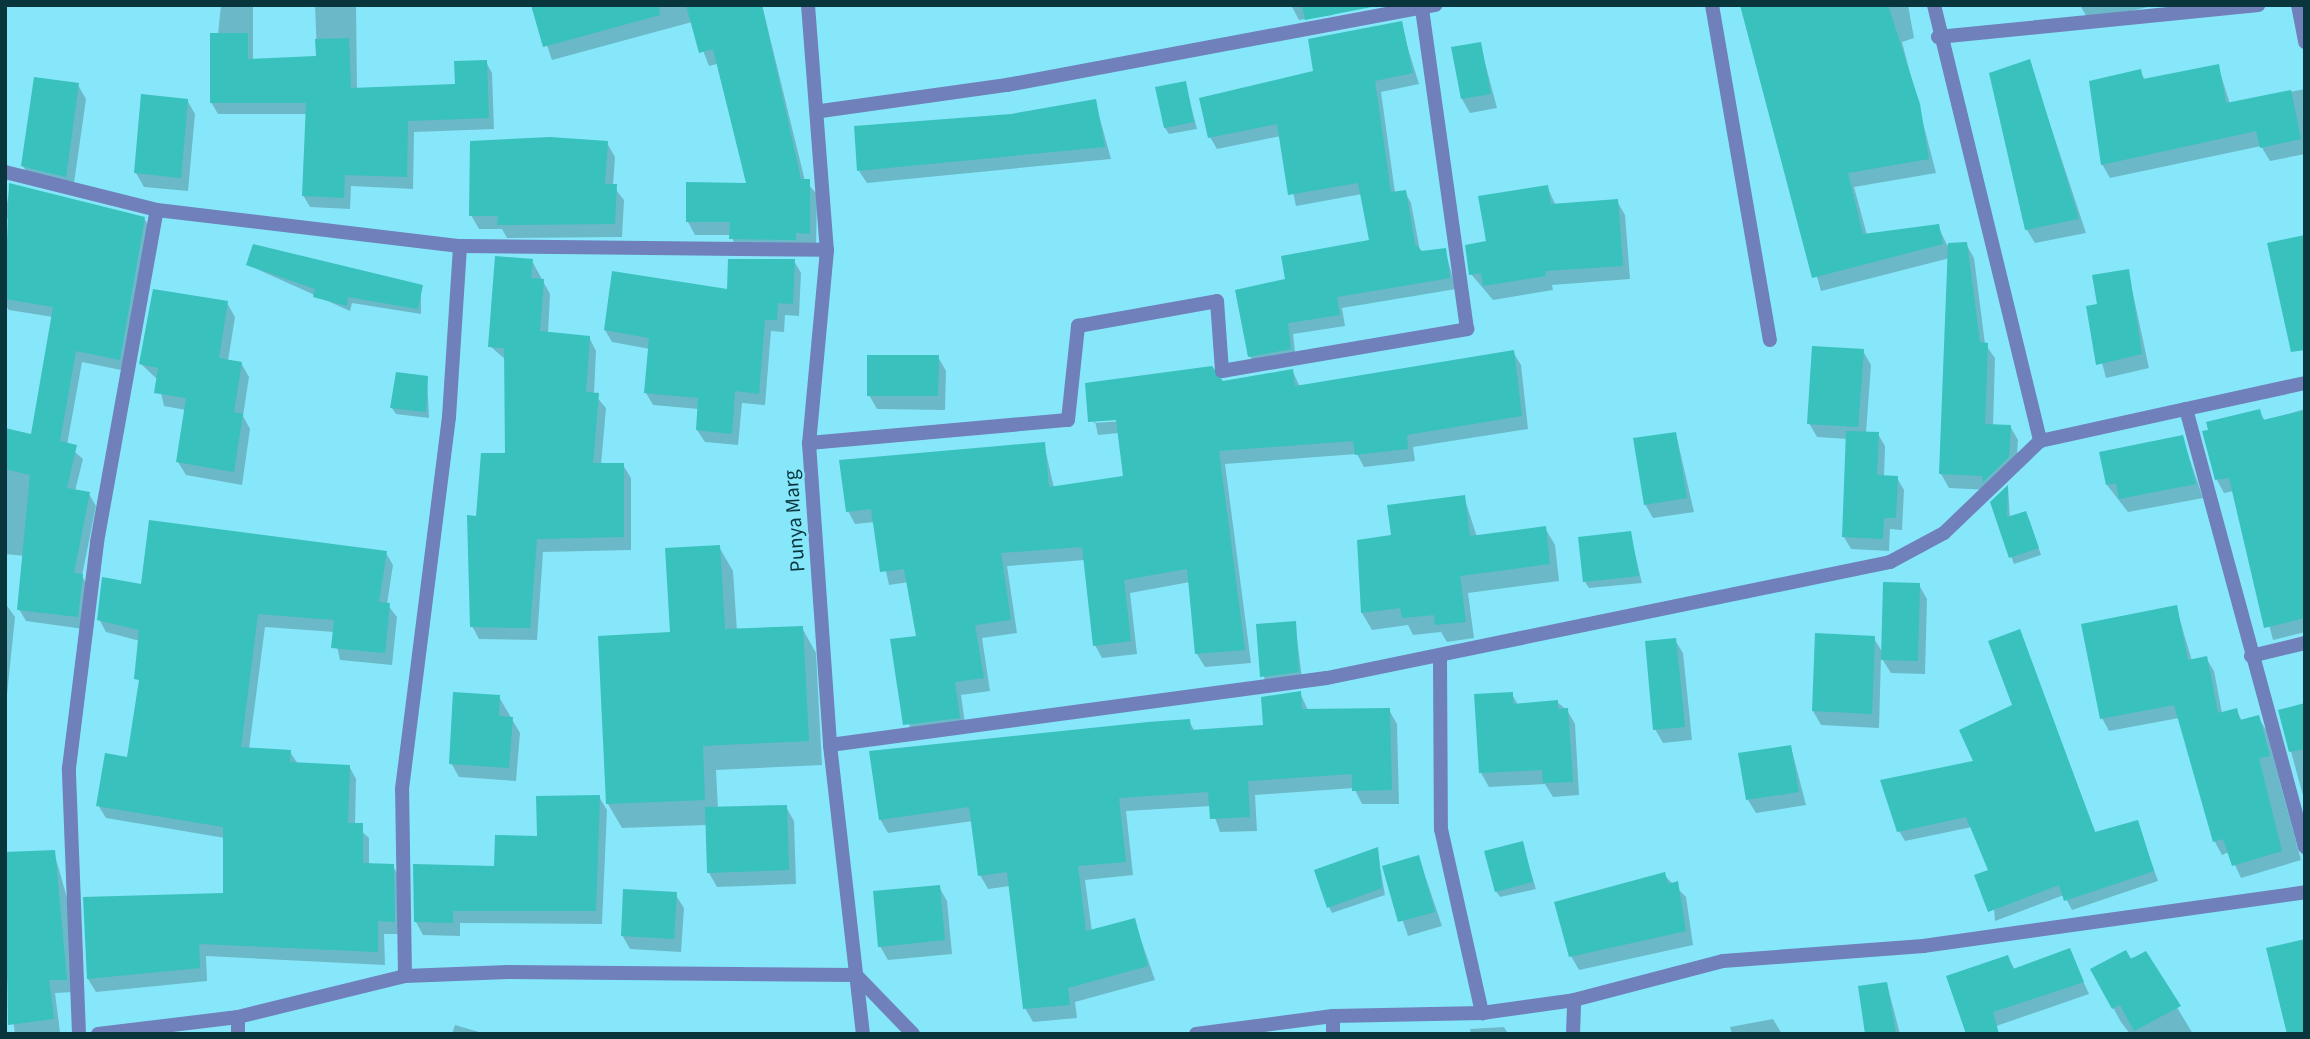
<!DOCTYPE html>
<html>
<head>
<meta charset="utf-8">
<style>
  body { margin:0 }
  #map { position:relative; width:2310px; height:1039px; overflow:hidden; background:#86e7fa; font-family:"Source Sans 3",sans-serif }
  div>[style] { position:absolute }
  .shadow>* { inset:0; background:#0003 }
  .building>* { inset:0; background:#38c1bd }
  .service>* { height:14px; margin:-7px; padding:0 7px; transform-origin:7px; border-radius:7px; background:#6f80ba }
  .minor>* { height:14px; margin:-7px; padding:0 7px; transform-origin:7px; border-radius:7px; background:#6f80ba }
  span { translate:-50% -50%; white-space:nowrap; text-align:center; line-height:1.15; -webkit-text-stroke:5px #86e7fa; paint-order:stroke }
  .street-label { font-size:21px; color:#09353d }
  .frame { position:absolute; inset:0; border:7px solid #09353d; pointer-events:none }
</style>
</head>
<body>
<div id="map">
  <div class="shadow">
    <div style="clip-path:polygon(221px 5px,253px 5px,253px 61px,317px 57px,315px 5px,356px 5px,357px 90px,457px 86px,486px 62px,492px 73px,494px 129px,414px 132px,413px 189px,351px 186px,350px 209px,310px 207px,303px 195px,307px 114px,218px 114px,211px 102px)"></div>
    <div style="clip-path:polygon(533px 5px,762px 5px,805px 181px,817px 194px,816px 247px,738px 252px,731px 235px,695px 235px,688px 222px,748px 185px,717px 64px,709px 66px,692px 22px,552px 60px)"></div>
    <div style="clip-path:polygon(1291px 5px,1332px 5px,1333px 15px,1299px 20px)"></div>
    <div style="clip-path:polygon(1740px 5px,1908px 5px,1914px 38px,1902px 42px,1936px 173px,1854px 187px,1867px 235px,1938px 226px,1947px 245px,1966px 244px,1974px 258px,1985px 344px,1995px 358px,1993px 426px,2010px 426px,2018px 440px,2016px 471px,1990px 490px,1949px 488px,1941px 474px,1950px 258px,1821px 291px)"></div>
    <div style="clip-path:polygon(2080px 5px,2156px 5px,2089px 21px)"></div>
    <div style="clip-path:polygon(1405px 39px,1419px 84px,1381px 92px,1395px 193px,1405px 192px,1411px 203px,1420px 251px,1445px 250px,1456px 289px,1342px 308px,1345px 326px,1293px 334px,1296px 361px,1257px 368px,1250px 356px,1287px 280px,1371px 242px,1362px 194px,1296px 206px,1281px 136px,1217px 149px,1210px 137px,1315px 72px)"></div>
    <div style="clip-path:polygon(1480px 44px,1497px 108px,1470px 113px,1462px 99px)"></div>
    <div style="clip-path:polygon(2029px 61px,2086px 233px,2035px 243px,2027px 230px)"></div>
    <div style="clip-path:polygon(2218px 66px,2230px 104px,2305px 89px,2305px 154px,2270px 161px,2261px 146px,2110px 178px,2102px 164px,2140px 71px,2145px 80px)"></div>
    <div style="clip-path:polygon(1185px 83px,1197px 129px,1169px 134px,1165px 128px)"></div>
    <div style="clip-path:polygon(78px 85px,86px 99px,73px 190px,31px 180px,23px 166px)"></div>
    <div style="clip-path:polygon(187px 100px,195px 114px,188px 191px,144px 187px,136px 173px)"></div>
    <div style="clip-path:polygon(1095px 101px,1111px 159px,867px 183px,859px 171px,1011px 116px)"></div>
    <div style="clip-path:polygon(607px 143px,615px 157px,613px 186px,624px 200px,622px 237px,507px 238px,502px 229px,479px 229px,471px 215px)"></div>
    <div style="clip-path:polygon(10px 185px,144px 218px,151px 230px,126px 371px,82px 362px,67px 445px,83px 459px,75px 491px,89px 494px,96px 506px,82px 576px,89px 588px,84px 629px,26px 621px,19px 609px,26px 556px,5px 554px,5px 430px,32px 436px,53px 317px,9px 310px,5px 304px,18px 229px,5px 216px)"></div>
    <div style="clip-path:polygon(1547px 186px,1556px 206px,1617px 201px,1625px 215px,1630px 279px,1552px 285px,1553px 290px,1493px 300px,1471px 274px)"></div>
    <div style="clip-path:polygon(532px 261px,550px 294px,548px 334px,589px 337px,596px 351px,594px 394px,606px 408px,601px 465px,623px 465px,631px 478px,631px 550px,543px 552px,537px 640px,479px 639px,472px 626px,478px 517px,507px 455px,506px 360px,490px 346px)"></div>
    <div style="clip-path:polygon(794px 261px,801px 273px,799px 316px,785px 315px,784px 332px,771px 331px,765px 405px,742px 403px,738px 445px,705px 442px,697px 430px,699px 409px,653px 405px,646px 393px,650px 349px,612px 342px,605px 330px,729px 291px)"></div>
    <div style="clip-path:polygon(248px 265px,421px 287px,421px 314px,352px 303px,350px 311px)"></div>
    <div style="clip-path:polygon(2128px 271px,2149px 368px,2106px 378px,2088px 308px,2099px 306px)"></div>
    <div style="clip-path:polygon(227px 303px,235px 317px,228px 361px,241px 363px,249px 377px,243px 416px,250px 429px,242px 485px,186px 475px,178px 462px,186px 410px,164px 406px,158px 380px,141px 364px)"></div>
    <div style="clip-path:polygon(1863px 351px,1871px 365px,1866px 433px,1878px 434px,1885px 446px,1884px 477px,1897px 478px,1904px 490px,1902px 530px,1890px 529px,1889px 551px,1851px 549px,1844px 537px,1848px 439px,1817px 437px,1809px 423px)"></div>
    <div style="clip-path:polygon(evenodd,1513px 352px,1521px 365px,1528px 429px,1413px 447px,1415px 461px,1364px 467px,1357px 454px,1225px 464px,1251px 663px,1205px 667px,1197px 654px,1190px 582px,1130px 593px,1137px 654px,1102px 658px,1095px 645px,1085px 560px,1007px 566px,1017px 633px,982px 638px,990px 691px,961px 695px,966px 731px,912px 738px,892px 641px,918px 637px,909px 582px,889px 585px,875px 522px,855px 524px,848px 511px,841px 461px,1044px 444px,1054px 488px,1124px 478px,1119px 433px,1098px 435px,1087px 385px,1211px 368px,1222px 382px,1292px 370px,1300px 387px,1513px 352px,1125px 417px,1125px 421px,1094px 423px,1094px 420px,1125px 417px)"></div>
    <div style="clip-path:polygon(938px 357px,946px 371px,945px 410px,877px 409px,869px 395px)"></div>
    <div style="clip-path:polygon(427px 377px,429px 418px,396px 414px,392px 408px)"></div>
    <div style="clip-path:polygon(2305px 409px,2305px 632px,2273px 640px,2234px 491px,2224px 493px,2217px 480px,2259px 411px,2265px 421px)"></div>
    <div style="clip-path:polygon(1676px 434px,1694px 512px,1653px 518px,1645px 504px)"></div>
    <div style="clip-path:polygon(2182px 437px,2203px 498px,2128px 512px,2107px 485px)"></div>
    <div style="clip-path:polygon(2008px 487px,2010px 518px,2029px 519px,2041px 555px,2014px 564px,1992px 503px)"></div>
    <div style="clip-path:polygon(1464px 497px,1477px 537px,1545px 528px,1555px 545px,1559px 581px,1468px 593px,1474px 638px,1447px 642px,1441px 632px,1413px 635px,1408px 625px,1372px 630px,1362px 613px)"></div>
    <div style="clip-path:polygon(1630px 533px,1642px 583px,1589px 588px,1585px 582px)"></div>
    <div style="clip-path:polygon(719px 547px,733px 571px,737px 631px,802px 628px,816px 653px,822px 765px,716px 770px,718px 809px,786px 807px,794px 821px,796px 884px,717px 887px,709px 873px,707px 825px,622px 828px,608px 804px,600px 637px,672px 634px)"></div>
    <div style="clip-path:polygon(386px 553px,393px 565px,387px 604px,397px 617px,392px 665px,340px 660px,334px 632px,265px 627px,249px 749px,290px 752px,298px 764px,349px 766px,356px 779px,355px 825px,369px 838px,369px 865px,393px 866px,400px 879px,401px 934px,384px 934px,385px 965px,206px 956px,207px 981px,96px 992px,88px 979px,224px 895px,225px 838px,106px 818px,98px 805px,129px 759px,140px 686px,140px 641px,106px 632px,99px 619px,143px 586px)"></div>
    <div style="clip-path:polygon(1919px 585px,1927px 599px,1925px 674px,1891px 673px,1881px 657px,1879px 728px,1821px 725px,1813px 711px,1873px 637px,1883px 653px)"></div>
    <div style="clip-path:polygon(5px 603px,15px 617px,5px 714px)"></div>
    <div style="clip-path:polygon(2176px 607px,2192px 661px,2206px 658px,2214px 671px,2222px 713px,2236px 710px,2242px 721px,2258px 717px,2266px 730px,2301px 860px,2241px 878px,2229px 852px,2222px 855px,2215px 842px,2179px 718px,2109px 731px,2102px 718px)"></div>
    <div style="clip-path:polygon(1295px 623px,1302px 678px,1265px 683px,1258px 626px)"></div>
    <div style="clip-path:polygon(2019px 631px,2096px 834px,2137px 822px,2158px 881px,2072px 910px,2064px 895px,1995px 921px,1991px 871px,1972px 827px,1905px 841px,1899px 831px,1975px 762px,2014px 706px)"></div>
    <div style="clip-path:polygon(1675px 640px,1683px 653px,1692px 740px,1663px 743px,1655px 729px)"></div>
    <div style="clip-path:polygon(1300px 693px,1308px 710px,1389px 710px,1397px 724px,1399px 804px,1362px 804px,1354px 788px,1255px 795px,1257px 831px,1220px 832px,1211px 806px,1126px 811px,1133px 875px,1085px 880px,1092px 932px,1134px 920px,1155px 980px,1075px 1002px,1077px 1018px,1033px 1022px,1025px 1008px,1010px 886px,988px 889px,980px 875px,973px 821px,888px 833px,880px 819px,1189px 721px,1195px 732px,1264px 726px)"></div>
    <div style="clip-path:polygon(1512px 694px,1518px 705px,1557px 702px,1567px 710px,1575px 724px,1579px 795px,1553px 797px,1545px 784px,1489px 787px,1481px 773px)"></div>
    <div style="clip-path:polygon(499px 697px,520px 733px,516px 781px,459px 777px,451px 763px)"></div>
    <div style="clip-path:polygon(2305px 705px,2305px 803px,2280px 711px)"></div>
    <div style="clip-path:polygon(1791px 747px,1806px 805px,1756px 813px,1748px 800px)"></div>
    <div style="clip-path:polygon(599px 797px,607px 810px,602px 924px,460px 923px,460px 936px,423px 935px,416px 922px)"></div>
    <div style="clip-path:polygon(1522px 843px,1536px 889px,1500px 897px,1496px 891px)"></div>
    <div style="clip-path:polygon(1377px 849px,1385px 895px,1332px 913px,1329px 907px)"></div>
    <div style="clip-path:polygon(54px 852px,71px 912px,74px 992px,55px 993px,60px 1032px,15px 1034px,5px 963px,5px 853px)"></div>
    <div style="clip-path:polygon(1419px 858px,1442px 926px,1408px 936px,1384px 867px)"></div>
    <div style="clip-path:polygon(1664px 875px,1686px 897px,1693px 945px,1579px 970px,1571px 956px)"></div>
    <div style="clip-path:polygon(939px 887px,947px 901px,952px 954px,888px 960px,880px 946px)"></div>
    <div style="clip-path:polygon(675px 894px,684px 908px,681px 952px,630px 949px,622px 935px)"></div>
    <div style="clip-path:polygon(2069px 950px,2089px 994px,1973px 1034px,2008px 957px,2015px 970px)"></div>
    <div style="clip-path:polygon(2145px 954px,2193px 1034px,2130px 1034px,2121px 1022px,2092px 970px)"></div>
    <div style="clip-path:polygon(1887px 984px,1900px 1034px,1867px 1034px)"></div>
    <div style="clip-path:polygon(1773px 1019px,1782px 1034px,1732px 1034px,1730px 1027px)"></div>
    <div style="clip-path:polygon(455px 1025px,486px 1034px,452px 1034px)"></div>
    <div style="clip-path:polygon(1504px 1027px,1508px 1034px,1471px 1034px,1470px 1029px)"></div>
  </div>
  <div class="building">
    <div style="clip-path:polygon(531px 5px,659px 5px,660px 15px,543px 47px)"></div>
    <div style="clip-path:polygon(686px 5px,762px 5px,801px 179px,810px 179px,810px 234px,796px 233px,796px 240px,729px 239px,730px 222px,686px 222px,686px 182px,746px 183px,713px 49px,699px 53px)"></div>
    <div style="clip-path:polygon(1302px 5px,1382px 5px,1305px 20px)"></div>
    <div style="clip-path:polygon(1740px 5px,1888px 5px,1920px 104px,1929px 159px,1848px 173px,1863px 234px,1939px 224px,1943px 244px,1812px 278px)"></div>
    <div style="clip-path:polygon(1402px 21px,1413px 73px,1375px 81px,1391px 192px,1406px 190px,1415px 244px,1422px 251px,1446px 248px,1450px 278px,1337px 297px,1340px 315px,1288px 323px,1291px 349px,1248px 357px,1235px 290px,1285px 279px,1281px 256px,1369px 240px,1358px 183px,1288px 195px,1277px 124px,1208px 138px,1199px 98px,1313px 71px,1308px 39px)"></div>
    <div style="clip-path:polygon(210px 33px,248px 33px,248px 59px,316px 56px,315px 39px,349px 38px,351px 88px,455px 84px,454px 61px,487px 60px,489px 118px,408px 121px,407px 177px,345px 175px,344px 198px,302px 196px,306px 103px,210px 103px)"></div>
    <div style="clip-path:polygon(1481px 42px,1491px 94px,1461px 99px,1451px 47px)"></div>
    <div style="clip-path:polygon(2030px 59px,2079px 219px,2025px 230px,1989px 73px)"></div>
    <div style="clip-path:polygon(2219px 64px,2226px 103px,2291px 90px,2301px 139px,2260px 148px,2256px 131px,2101px 165px,2089px 81px,2141px 69px,2143px 79px)"></div>
    <div style="clip-path:polygon(34px 77px,79px 83px,66px 177px,21px 166px)"></div>
    <div style="clip-path:polygon(1186px 81px,1194px 122px,1164px 128px,1155px 87px)"></div>
    <div style="clip-path:polygon(141px 94px,188px 99px,181px 178px,134px 173px)"></div>
    <div style="clip-path:polygon(1096px 99px,1105px 147px,857px 171px,854px 126px,1011px 114px)"></div>
    <div style="clip-path:polygon(550px 137px,608px 141px,605px 184px,617px 184px,615px 224px,497px 225px,498px 216px,469px 216px,470px 141px)"></div>
    <div style="clip-path:polygon(9px 183px,145px 217px,120px 360px,76px 351px,60px 441px,77px 445px,67px 488px,90px 492px,74px 573px,83px 574px,78px 617px,17px 610px,30px 475px,5px 469px,5px 428px,31px 434px,53px 307px,5px 299px)"></div>
    <div style="clip-path:polygon(1548px 185px,1551px 204px,1618px 199px,1623px 266px,1545px 271px,1546px 276px,1483px 286px,1481px 273px,1469px 275px,1465px 245px,1486px 241px,1478px 196px)"></div>
    <div style="clip-path:polygon(2305px 235px,2305px 350px,2291px 352px,2267px 243px)"></div>
    <div style="clip-path:polygon(1967px 242px,1980px 342px,1988px 343px,1985px 424px,2011px 425px,2009px 457px,1983px 482px,1982px 476px,1939px 474px,1948px 243px)"></div>
    <div style="clip-path:polygon(253px 244px,423px 285px,418px 309px,348px 297px,347px 306px,313px 297px,315px 289px,246px 265px)"></div>
    <div style="clip-path:polygon(495px 256px,533px 259px,531px 278px,544px 279px,540px 331px,590px 336px,586px 392px,599px 393px,593px 463px,624px 463px,624px 537px,537px 539px,530px 628px,470px 627px,467px 515px,476px 516px,481px 453px,505px 453px,504px 348px,488px 347px)"></div>
    <div style="clip-path:polygon(728px 259px,795px 259px,793px 304px,778px 303px,777px 320px,765px 320px,759px 394px,735px 391px,732px 434px,696px 430px,698px 398px,644px 393px,649px 338px,604px 330px,612px 271px,727px 289px)"></div>
    <div style="clip-path:polygon(2129px 269px,2142px 354px,2096px 365px,2086px 306px,2097px 304px,2092px 275px)"></div>
    <div style="clip-path:polygon(153px 289px,228px 301px,219px 358px,242px 362px,234px 412px,243px 414px,234px 472px,176px 462px,186px 398px,154px 393px,158px 368px,139px 364px)"></div>
    <div style="clip-path:polygon(1812px 346px,1864px 349px,1858px 427px,1807px 424px)"></div>
    <div style="clip-path:polygon(1514px 350px,1522px 416px,1407px 435px,1408px 449px,1355px 455px,1353px 441px,1219px 451px,1245px 650px,1195px 654px,1187px 569px,1124px 580px,1131px 641px,1093px 646px,1082px 547px,1001px 553px,1011px 620px,975px 625px,984px 678px,955px 682px,960px 718px,903px 725px,890px 639px,916px 636px,904px 569px,880px 572px,871px 509px,846px 512px,839px 460px,1045px 442px,1049px 487px,1123px 476px,1116px 420px,1088px 422px,1085px 383px,1212px 366px,1223px 381px,1293px 369px,1295px 386px)"></div>
    <div style="clip-path:polygon(867px 355px,939px 355px,938px 396px,867px 396px)"></div>
    <div style="clip-path:polygon(396px 372px,428px 376px,426px 412px,390px 408px)"></div>
    <div style="clip-path:polygon(2260px 409px,2263px 420px,2305px 410px,2305px 618px,2264px 628px,2229px 478px,2215px 480px,2202px 431px,2208px 430px,2206px 422px)"></div>
    <div style="clip-path:polygon(1846px 431px,1879px 432px,1877px 475px,1898px 476px,1896px 518px,1884px 518px,1883px 539px,1842px 537px)"></div>
    <div style="clip-path:polygon(1676px 432px,1687px 498px,1644px 505px,1633px 438px)"></div>
    <div style="clip-path:polygon(2183px 435px,2196px 484px,2119px 499px,2116px 483px,2106px 485px,2099px 452px)"></div>
    <div style="clip-path:polygon(2008px 485px,2007px 517px,2026px 511px,2039px 548px,2009px 558px,1990px 502px)"></div>
    <div style="clip-path:polygon(1465px 495px,1470px 536px,1546px 526px,1550px 564px,1460px 576px,1466px 622px,1435px 625px,1434px 615px,1402px 618px,1400px 608px,1361px 613px,1357px 540px,1391px 535px,1387px 505px)"></div>
    <div style="clip-path:polygon(149px 520px,387px 551px,379px 602px,390px 603px,385px 653px,331px 648px,334px 620px,258px 614px,241px 747px,291px 750px,290px 762px,350px 765px,348px 823px,363px 823px,363px 863px,394px 864px,395px 922px,378px 921px,378px 952px,199px 944px,200px 968px,87px 979px,83px 897px,223px 893px,223px 827px,96px 806px,105px 753px,127px 757px,139px 680px,134px 679px,139px 630px,97px 620px,102px 577px,141px 584px)"></div>
    <div style="clip-path:polygon(1631px 531px,1639px 576px,1583px 582px,1578px 537px)"></div>
    <div style="clip-path:polygon(720px 545px,725px 629px,803px 626px,809px 741px,703px 746px,705px 800px,606px 804px,598px 636px,670px 632px,665px 548px)"></div>
    <div style="clip-path:polygon(1883px 582px,1920px 583px,1918px 661px,1881px 660px)"></div>
    <div style="clip-path:polygon(2177px 605px,2188px 660px,2207px 656px,2218px 713px,2237px 708px,2240px 720px,2259px 715px,2270px 756px,2259px 758px,2282px 851px,2232px 866px,2223px 839px,2213px 842px,2174px 705px,2100px 719px,2081px 624px)"></div>
    <div style="clip-path:polygon(1296px 621px,1299px 672px,1260px 677px,1256px 624px)"></div>
    <div style="clip-path:polygon(2020px 629px,2095px 832px,2138px 820px,2154px 871px,2064px 901px,2059px 885px,1988px 912px,1974px 875px,1988px 870px,1966px 817px,1897px 832px,1880px 780px,1973px 761px,1959px 730px,2012px 705px,1988px 641px)"></div>
    <div style="clip-path:polygon(1815px 633px,1875px 636px,1872px 714px,1812px 711px)"></div>
    <div style="clip-path:polygon(1676px 638px,1685px 727px,1653px 730px,1645px 641px)"></div>
    <div style="clip-path:polygon(1301px 691px,1302px 709px,1390px 708px,1392px 790px,1352px 791px,1352px 774px,1248px 781px,1250px 817px,1210px 819px,1208px 792px,1119px 798px,1126px 862px,1078px 866px,1086px 931px,1135px 918px,1148px 966px,1068px 988px,1070px 1005px,1023px 1009px,1007px 872px,978px 876px,969px 807px,879px 820px,869px 751px,1148px 722px,1190px 719px,1191px 730px,1263px 725px,1261px 697px)"></div>
    <div style="clip-path:polygon(453px 692px,500px 695px,499px 716px,513px 717px,509px 768px,449px 764px)"></div>
    <div style="clip-path:polygon(1513px 692px,1513px 704px,1558px 700px,1558px 709px,1568px 708px,1573px 782px,1543px 783px,1542px 770px,1479px 773px,1474px 694px)"></div>
    <div style="clip-path:polygon(2305px 703px,2305px 749px,2289px 752px,2278px 710px)"></div>
    <div style="clip-path:polygon(1791px 745px,1799px 792px,1746px 800px,1738px 753px)"></div>
    <div style="clip-path:polygon(600px 795px,596px 911px,453px 911px,453px 923px,414px 922px,413px 864px,494px 866px,495px 835px,537px 836px,536px 796px)"></div>
    <div style="clip-path:polygon(787px 805px,789px 870px,707px 873px,705px 807px)"></div>
    <div style="clip-path:polygon(1523px 841px,1533px 882px,1495px 892px,1484px 851px)"></div>
    <div style="clip-path:polygon(1378px 847px,1382px 888px,1327px 908px,1314px 870px)"></div>
    <div style="clip-path:polygon(55px 850px,67px 980px,49px 980px,54px 1019px,8px 1025px,5px 852px)"></div>
    <div style="clip-path:polygon(1419px 855px,1435px 912px,1398px 922px,1382px 866px)"></div>
    <div style="clip-path:polygon(1665px 872px,1668px 884px,1678px 881px,1686px 931px,1569px 957px,1554px 902px)"></div>
    <div style="clip-path:polygon(940px 885px,945px 940px,878px 947px,873px 891px)"></div>
    <div style="clip-path:polygon(623px 889px,677px 892px,674px 939px,621px 936px)"></div>
    <div style="clip-path:polygon(2305px 939px,2305px 1034px,2287px 1034px,2266px 948px)"></div>
    <div style="clip-path:polygon(2070px 948px,2084px 982px,1993px 1012px,1999px 1034px,1966px 1034px,1946px 976px,2008px 955px,2013px 969px)"></div>
    <div style="clip-path:polygon(2126px 950px,2131px 959px,2146px 951px,2181px 1006px,2134px 1031px,2120px 1005px,2112px 1009px,2090px 969px)"></div>
    <div style="clip-path:polygon(1887px 982px,1896px 1034px,1865px 1034px,1858px 986px)"></div>
  </div>
  <div class="service">
    <div style="left:79px;top:1034px;width:266px;rotate:-92.2deg"></div>
    <div style="left:69px;top:768px;width:228px;rotate:-82.9deg"></div>
    <div style="left:97px;top:542px;width:337px;rotate:-79.8deg"></div>
  </div>
  <div class="minor">
    <div style="left:808px;top:5px;width:246px;rotate:85.6deg"></div>
    <div style="left:827px;top:250px;width:194px;rotate:95.3deg"></div>
    <div style="left:809px;top:443px;width:303px;rotate:86deg"></div>
    <div style="left:830px;top:745px;width:291px;rotate:83.5deg"></div>
    <div style="left:1712px;top:5px;width:340px;rotate:80.2deg"></div>
    <div style="left:1934px;top:5px;width:449px;rotate:76.3deg"></div>
    <div style="left:2040px;top:441px;width:149px;rotate:-12.4deg"></div>
    <div style="left:2186px;top:409px;width:454px;rotate:74.8deg"></div>
    <div style="left:2298px;top:5px;width:38px;rotate:79deg"></div>
    <div style="left:1938px;top:37px;width:322px;rotate:-5.7deg"></div>
    <div style="left:821px;top:111px;width:188px;rotate:-8deg"></div>
    <div style="left:1007px;top:85px;width:436px;rotate:-10.6deg"></div>
    <div style="left:5px;top:172px;width:157px;rotate:14deg"></div>
    <div style="left:157px;top:210px;width:305px;rotate:6.8deg"></div>
    <div style="left:460px;top:246px;width:367px;rotate:0.6deg"></div>
    <div style="left:2186px;top:409px;width:122px;rotate:-12.3deg"></div>
    <div style="left:809px;top:443px;width:260px;rotate:-5.1deg"></div>
    <div style="left:1068px;top:420px;width:95px;rotate:-83.9deg"></div>
    <div style="left:1078px;top:326px;width:141px;rotate:-10.2deg"></div>
    <div style="left:1217px;top:301px;width:70px;rotate:85.9deg"></div>
    <div style="left:1222px;top:371px;width:249px;rotate:-9.7deg"></div>
    <div style="left:1467px;top:329px;width:324px;rotate:-98deg"></div>
    <div style="left:1440px;top:656px;width:173px;rotate:89.7deg"></div>
    <div style="left:1441px;top:829px;width:189px;rotate:77.4deg"></div>
    <div style="left:2251px;top:656px;width:56px;rotate:-13.5deg"></div>
    <div style="left:830px;top:745px;width:501px;rotate:-7.68deg"></div>
    <div style="left:1327px;top:678px;width:575px;rotate:-11.64deg"></div>
    <div style="left:1890px;top:562px;width:61px;rotate:-28.2deg"></div>
    <div style="left:1944px;top:533px;width:133px;rotate:-43.8deg"></div>
    <div style="left:405px;top:976px;width:187px;rotate:-90.9deg"></div>
    <div style="left:402px;top:789px;width:375px;rotate:-82.8deg"></div>
    <div style="left:449px;top:417px;width:171px;rotate:-86.3deg"></div>
    <div style="left:1333px;top:1016px;width:18px;rotate:90deg"></div>
    <div style="left:238px;top:1017px;width:17px;rotate:90deg"></div>
    <div style="left:98px;top:1034px;width:141px;rotate:-6.9deg"></div>
    <div style="left:238px;top:1017px;width:172px;rotate:-13.8deg"></div>
    <div style="left:405px;top:976px;width:103px;rotate:-2.2deg"></div>
    <div style="left:508px;top:972px;width:348px;rotate:0.5deg"></div>
    <div style="left:856px;top:975px;width:82px;rotate:46deg"></div>
    <div style="left:1196px;top:1034px;width:138px;rotate:-7.5deg"></div>
    <div style="left:1333px;top:1016px;width:149px;rotate:-1.2deg"></div>
    <div style="left:1482px;top:1013px;width:93px;rotate:-8deg"></div>
    <div style="left:1574px;top:1000px;width:154px;rotate:-14.7deg"></div>
    <div style="left:1723px;top:961px;width:201px;rotate:-4.3deg"></div>
    <div style="left:1923px;top:946px;width:386px;rotate:-8deg"></div>
    <div style="left:1573px;top:1034px;width:34px;rotate:-88deg"></div>
  </div>
  <div class="street-label">
    <span style="left:794px;top:521px;rotate:-94deg">Punya Marg</span>
  </div>
  <div class="frame"></div>
</div>
</body>
</html>
